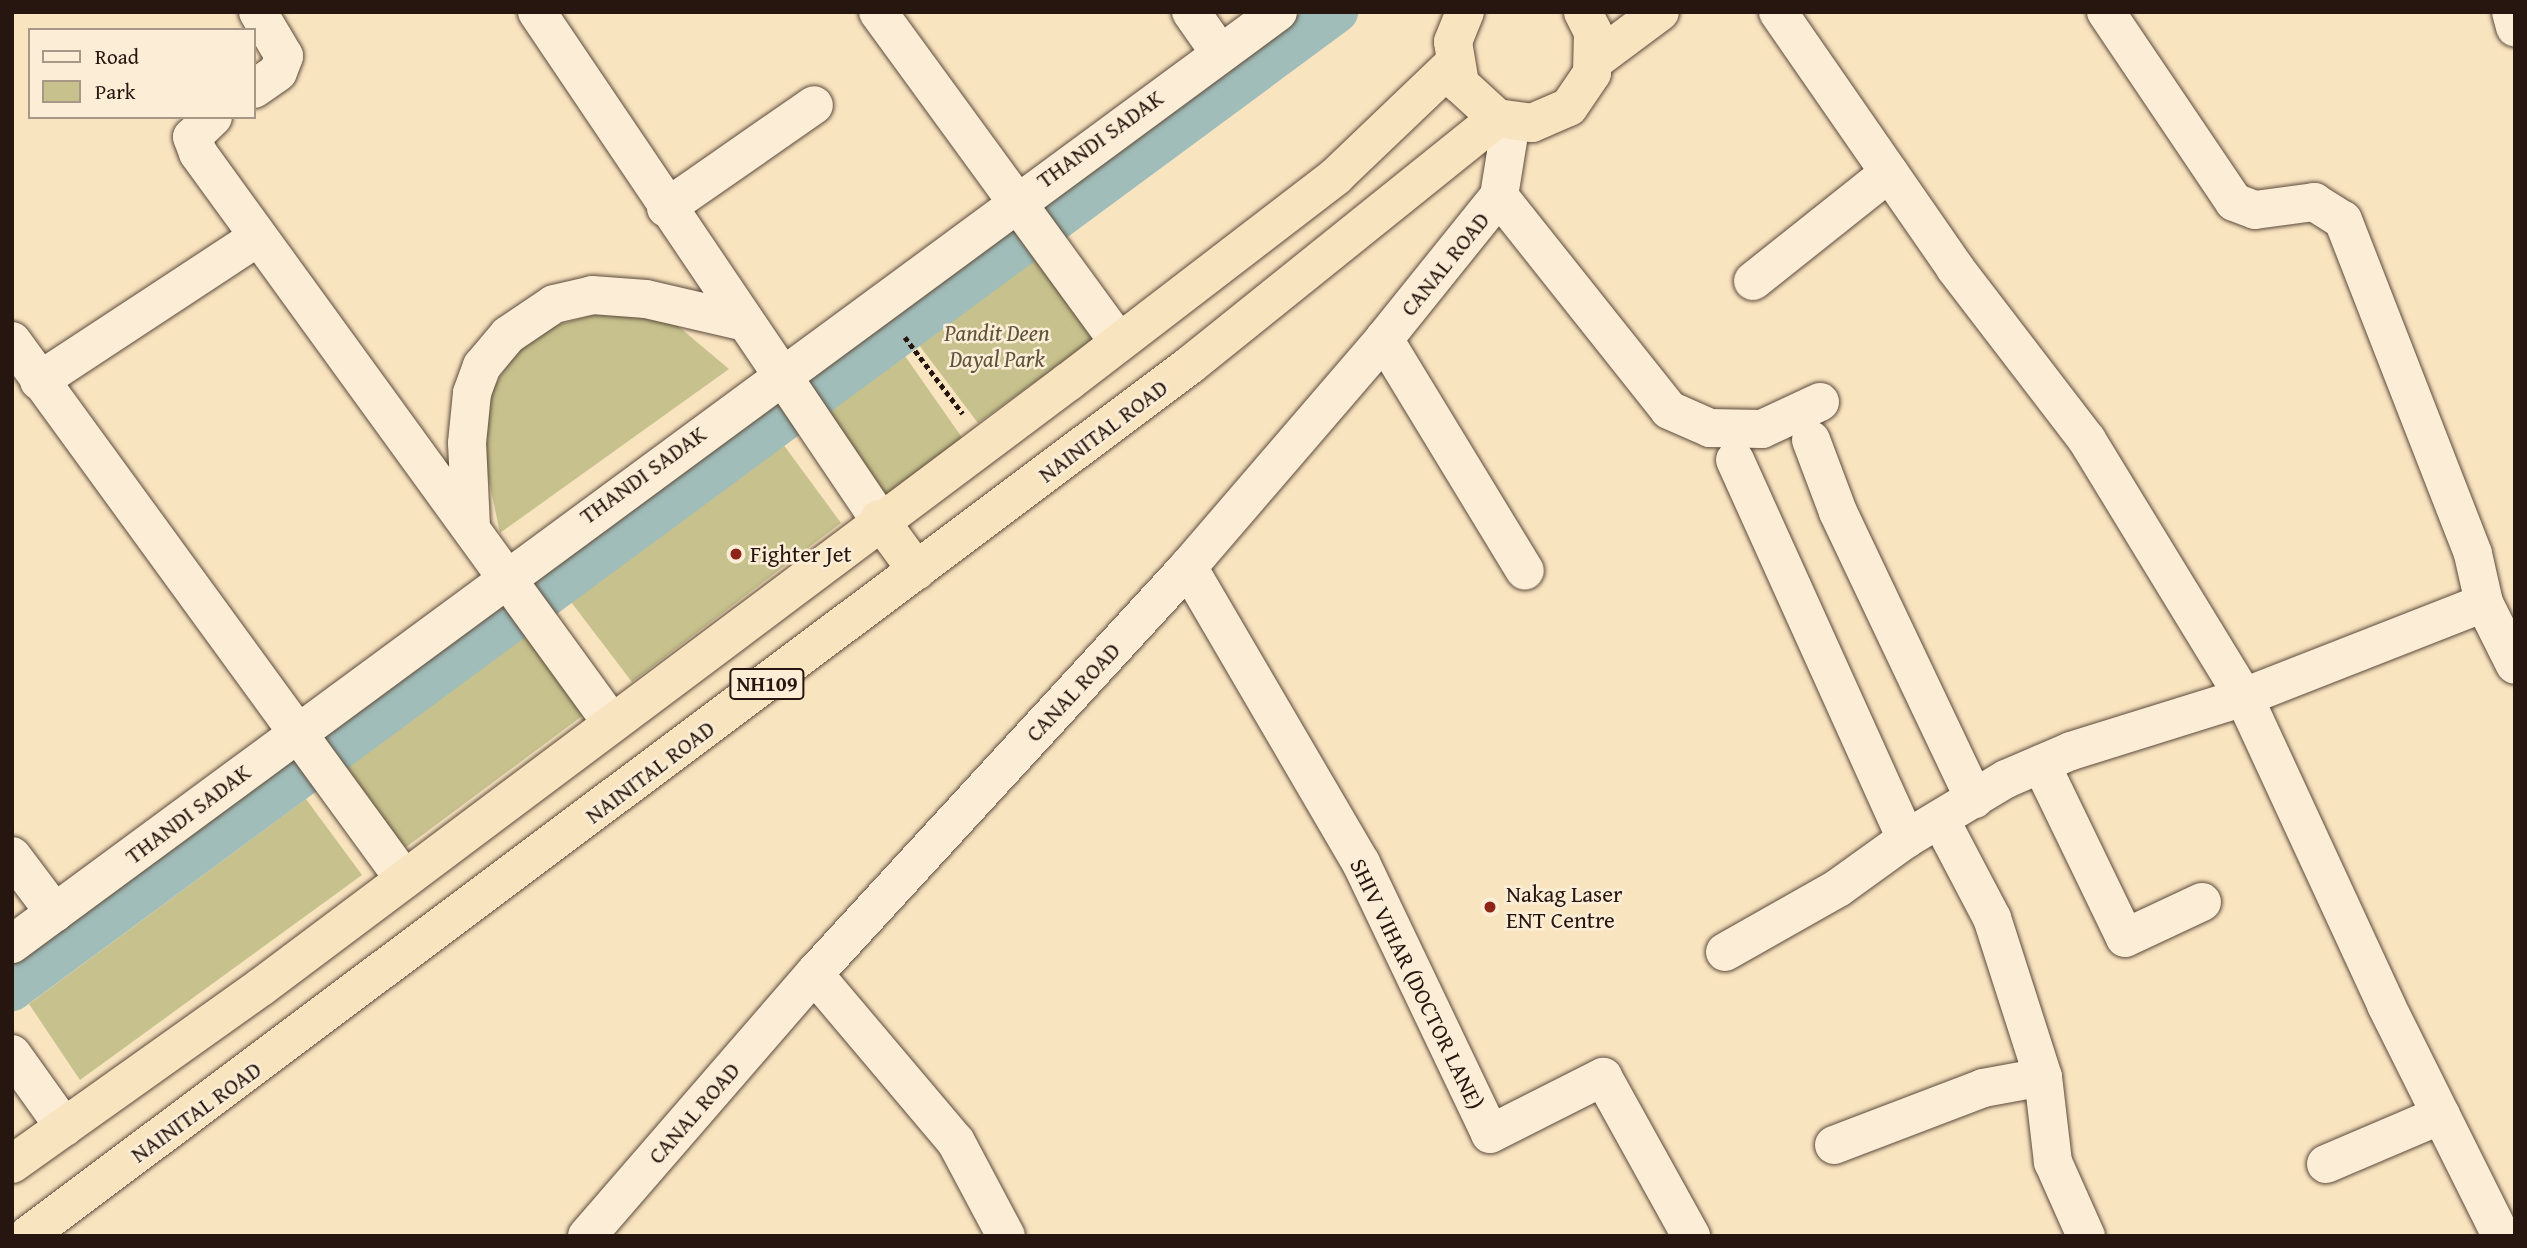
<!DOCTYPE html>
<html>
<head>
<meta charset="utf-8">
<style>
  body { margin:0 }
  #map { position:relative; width:2527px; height:1248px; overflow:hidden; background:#f9e4c0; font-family:"Gentium Book Plus",serif }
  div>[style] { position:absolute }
  .green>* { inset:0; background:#c6c18d }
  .canal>* { height:42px; margin:-21px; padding:0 21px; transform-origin:21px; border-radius:21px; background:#a0bdb9 }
  .path>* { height:4.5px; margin-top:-2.25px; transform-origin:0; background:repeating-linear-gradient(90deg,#27160f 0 5px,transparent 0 8.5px) }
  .roads { filter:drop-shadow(0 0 2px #5c4a3b) drop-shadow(0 0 2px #5c4a3b) }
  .minor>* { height:38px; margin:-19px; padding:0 19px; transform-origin:19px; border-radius:19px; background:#fbedd6 }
  .highway>* { height:38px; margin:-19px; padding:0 19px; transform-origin:19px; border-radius:19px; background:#f9e4c0 }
  .dots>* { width:19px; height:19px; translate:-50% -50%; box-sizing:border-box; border:4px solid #fbedd6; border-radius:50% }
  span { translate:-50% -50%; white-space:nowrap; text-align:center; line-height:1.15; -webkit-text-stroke:5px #fbedd6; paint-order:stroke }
  .shield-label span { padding:2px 5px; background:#fbedd6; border:2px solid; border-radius:5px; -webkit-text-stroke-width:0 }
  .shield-label { font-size:21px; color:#27160f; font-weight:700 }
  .street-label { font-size:23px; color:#27160f }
  .park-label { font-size:23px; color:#5f523b; font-style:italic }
  .poi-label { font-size:23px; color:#27160f }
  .left { translate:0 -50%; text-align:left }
  .frame { position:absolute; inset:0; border:14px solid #27160f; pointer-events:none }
  .legend { position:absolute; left:28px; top:28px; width:228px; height:91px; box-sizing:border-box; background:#fbedd6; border:2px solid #a69786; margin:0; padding:9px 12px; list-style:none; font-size:21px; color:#27160f }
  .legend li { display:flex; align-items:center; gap:14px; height:35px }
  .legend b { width:35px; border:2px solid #a69786 }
</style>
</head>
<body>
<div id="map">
  <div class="green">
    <div style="clip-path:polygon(1037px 254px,1098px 336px,978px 423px,916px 341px)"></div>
    <div style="clip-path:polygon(615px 309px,673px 322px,729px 369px,500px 533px,484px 457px,492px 390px,515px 353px,557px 325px)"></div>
    <div style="clip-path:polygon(905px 356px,963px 439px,880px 500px,823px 414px)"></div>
    <div style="clip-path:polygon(780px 440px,841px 523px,632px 682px,568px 598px)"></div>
    <div style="clip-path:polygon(529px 632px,589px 711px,405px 848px,347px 768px)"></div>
    <div style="clip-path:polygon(306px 799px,362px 875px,80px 1080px,29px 1004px)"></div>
  </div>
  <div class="canal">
    <div style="left:12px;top:990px;width:1647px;rotate:-36.43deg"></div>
  </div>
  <div class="path">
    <div style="left:905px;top:337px;width:96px;rotate:53deg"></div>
  </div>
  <div class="roads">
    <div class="minor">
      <div style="left:537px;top:12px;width:612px;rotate:56deg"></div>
      <div style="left:878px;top:12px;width:409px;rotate:53.9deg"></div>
      <div style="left:1191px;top:12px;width:49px;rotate:55deg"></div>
      <div style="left:1778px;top:12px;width:311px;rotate:55.3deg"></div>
      <div style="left:1955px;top:268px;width:217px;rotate:52.5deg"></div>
      <div style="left:2087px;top:440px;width:301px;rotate:58.6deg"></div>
      <div style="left:2244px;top:697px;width:339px;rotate:65.2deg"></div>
      <div style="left:2386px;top:1005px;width:258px;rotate:63.5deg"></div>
      <div style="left:2106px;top:12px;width:229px;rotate:56deg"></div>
      <div style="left:2234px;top:202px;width:22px;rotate:21deg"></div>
      <div style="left:2255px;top:210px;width:60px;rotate:-7.7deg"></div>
      <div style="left:2314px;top:202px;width:34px;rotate:32deg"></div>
      <div style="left:2343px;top:220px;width:358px;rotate:68.7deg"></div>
      <div style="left:2473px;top:554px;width:50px;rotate:77.3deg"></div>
      <div style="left:2511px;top:12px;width:16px;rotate:75deg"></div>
      <div style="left:254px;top:89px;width:29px;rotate:-35deg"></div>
      <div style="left:278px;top:72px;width:17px;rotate:-69deg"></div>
      <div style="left:284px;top:56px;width:51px;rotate:-120.6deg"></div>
      <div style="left:213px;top:117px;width:29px;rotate:136deg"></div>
      <div style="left:192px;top:137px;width:17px;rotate:69deg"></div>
      <div style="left:198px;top:153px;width:703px;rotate:54.03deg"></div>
      <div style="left:1499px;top:196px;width:273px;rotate:51.5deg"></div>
      <div style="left:1669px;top:410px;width:45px;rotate:23.7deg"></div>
      <div style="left:1710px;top:428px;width:52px;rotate:1.1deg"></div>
      <div style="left:1762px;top:429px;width:64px;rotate:-25deg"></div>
      <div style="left:666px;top:208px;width:180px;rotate:-34.8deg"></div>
      <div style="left:1753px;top:281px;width:174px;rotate:-38.5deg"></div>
      <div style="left:1384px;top:339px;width:271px;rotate:58.7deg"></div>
      <div style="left:12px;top:341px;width:666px;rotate:53.92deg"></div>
      <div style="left:39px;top:381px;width:261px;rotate:-33.3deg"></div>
      <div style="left:1811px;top:440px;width:77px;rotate:69.4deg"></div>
      <div style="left:1838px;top:512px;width:318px;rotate:64.6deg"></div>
      <div style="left:1735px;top:460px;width:416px;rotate:65.7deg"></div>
      <div style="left:1906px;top:839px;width:117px;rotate:-31deg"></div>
      <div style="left:2006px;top:779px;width:71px;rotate:-23.3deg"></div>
      <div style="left:2071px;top:751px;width:181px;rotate:-17.3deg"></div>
      <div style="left:2244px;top:697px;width:258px;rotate:-21.4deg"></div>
      <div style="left:2484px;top:603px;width:69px;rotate:63.4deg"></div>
      <div style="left:471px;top:527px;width:84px;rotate:-92.7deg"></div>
      <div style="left:467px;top:443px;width:50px;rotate:-84.3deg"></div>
      <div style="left:472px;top:393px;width:29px;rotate:-70deg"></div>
      <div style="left:482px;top:366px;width:40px;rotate:-50deg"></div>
      <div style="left:508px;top:335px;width:55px;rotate:-34deg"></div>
      <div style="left:554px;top:304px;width:39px;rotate:-13deg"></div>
      <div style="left:592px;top:295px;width:54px;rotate:4.2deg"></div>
      <div style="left:646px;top:299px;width:102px;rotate:13.1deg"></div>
      <div style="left:1188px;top:567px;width:343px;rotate:59.7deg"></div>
      <div style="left:1361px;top:863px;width:300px;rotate:64.5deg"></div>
      <div style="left:1490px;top:1134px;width:127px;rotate:-26.8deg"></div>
      <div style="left:1603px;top:1077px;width:182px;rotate:61deg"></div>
      <div style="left:2041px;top:764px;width:193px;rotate:64.2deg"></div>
      <div style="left:2125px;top:938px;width:85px;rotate:-25.1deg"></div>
      <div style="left:1941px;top:821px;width:110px;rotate:62.3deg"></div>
      <div style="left:1992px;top:918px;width:167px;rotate:72.2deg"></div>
      <div style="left:2043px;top:1077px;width:86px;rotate:83.3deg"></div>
      <div style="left:2053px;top:1162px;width:81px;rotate:66deg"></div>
      <div style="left:12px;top:856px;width:71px;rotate:53deg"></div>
      <div style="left:12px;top:944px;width:1572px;rotate:-36.36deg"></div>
      <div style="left:1725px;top:952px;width:130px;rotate:-29.5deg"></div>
      <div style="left:1838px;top:888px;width:84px;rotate:-35.8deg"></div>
      <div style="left:814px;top:974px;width:220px;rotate:49.8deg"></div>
      <div style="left:956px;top:1142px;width:106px;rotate:62deg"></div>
      <div style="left:12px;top:1054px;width:90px;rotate:54.5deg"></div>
      <div style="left:1834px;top:1145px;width:160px;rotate:-20.9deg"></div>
      <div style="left:1983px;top:1088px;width:61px;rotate:-10.4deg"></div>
      <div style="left:2326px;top:1164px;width:125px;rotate:-23.1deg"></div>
      <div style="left:587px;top:1236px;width:347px;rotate:-49.1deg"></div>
      <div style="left:814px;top:974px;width:553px;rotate:-47.42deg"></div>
      <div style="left:1188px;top:567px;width:301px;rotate:-49.3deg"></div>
      <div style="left:1384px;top:339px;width:184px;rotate:-51.2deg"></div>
      <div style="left:1499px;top:196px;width:75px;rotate:-80.8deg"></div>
    </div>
    <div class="highway">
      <div style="left:1465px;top:12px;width:32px;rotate:112deg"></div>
      <div style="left:1453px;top:42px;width:43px;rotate:80.5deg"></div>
      <div style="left:1460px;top:84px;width:50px;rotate:42.6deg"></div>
      <div style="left:1497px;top:118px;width:35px;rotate:8deg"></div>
      <div style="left:1532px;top:123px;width:40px;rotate:-23.4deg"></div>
      <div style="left:1569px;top:107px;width:41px;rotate:-55.9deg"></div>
      <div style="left:1592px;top:73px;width:41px;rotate:-88.6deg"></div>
      <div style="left:1593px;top:32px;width:22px;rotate:-117deg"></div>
      <div style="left:1594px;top:61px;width:82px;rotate:-36.6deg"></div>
      <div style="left:879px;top:519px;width:64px;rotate:53.8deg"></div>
      <div style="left:12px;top:1164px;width:305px;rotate:-35.4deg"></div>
      <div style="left:261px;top:987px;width:1009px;rotate:-36.86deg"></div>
      <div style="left:1068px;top:382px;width:338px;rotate:-37.5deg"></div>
      <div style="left:1336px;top:176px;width:162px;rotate:-43.7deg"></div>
      <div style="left:27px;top:1236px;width:1453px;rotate:-36.83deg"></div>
      <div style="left:1190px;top:365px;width:394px;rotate:-38.8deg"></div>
    </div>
  </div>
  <div class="dots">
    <div style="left:736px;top:554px;background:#8f2418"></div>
    <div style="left:1490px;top:907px;background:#8f2418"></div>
  </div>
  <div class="shield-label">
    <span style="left:767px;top:684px">NH109</span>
  </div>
  <div class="street-label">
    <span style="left:1100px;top:139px;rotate:-36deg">THANDI SADAK</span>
    <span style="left:1445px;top:264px;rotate:-51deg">CANAL ROAD</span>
    <span style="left:1103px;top:431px;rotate:-37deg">NAINITAL ROAD</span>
    <span style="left:643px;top:475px;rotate:-36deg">THANDI SADAK</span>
    <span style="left:1073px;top:692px;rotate:-47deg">CANAL ROAD</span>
    <span style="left:650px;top:772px;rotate:-37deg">NAINITAL ROAD</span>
    <span style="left:188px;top:814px;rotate:-37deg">THANDI SADAK</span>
    <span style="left:1417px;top:984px;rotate:64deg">SHIV VIHAR (DOCTOR LANE)</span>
    <span style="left:196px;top:1112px;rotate:-36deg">NAINITAL ROAD</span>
    <span style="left:694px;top:1113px;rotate:-49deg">CANAL ROAD</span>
  </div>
  <div class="park-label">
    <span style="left:997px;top:346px">Pandit Deen<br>Dayal Park</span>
  </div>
  <div class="poi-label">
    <span class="left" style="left:750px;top:554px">Fighter Jet</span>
    <span class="left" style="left:1506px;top:907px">Nakag Laser<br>ENT Centre</span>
  </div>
  <div class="frame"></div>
  <ul class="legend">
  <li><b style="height:9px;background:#fbedd6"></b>Road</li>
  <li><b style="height:19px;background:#c6c18d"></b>Park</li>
  </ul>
</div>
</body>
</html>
